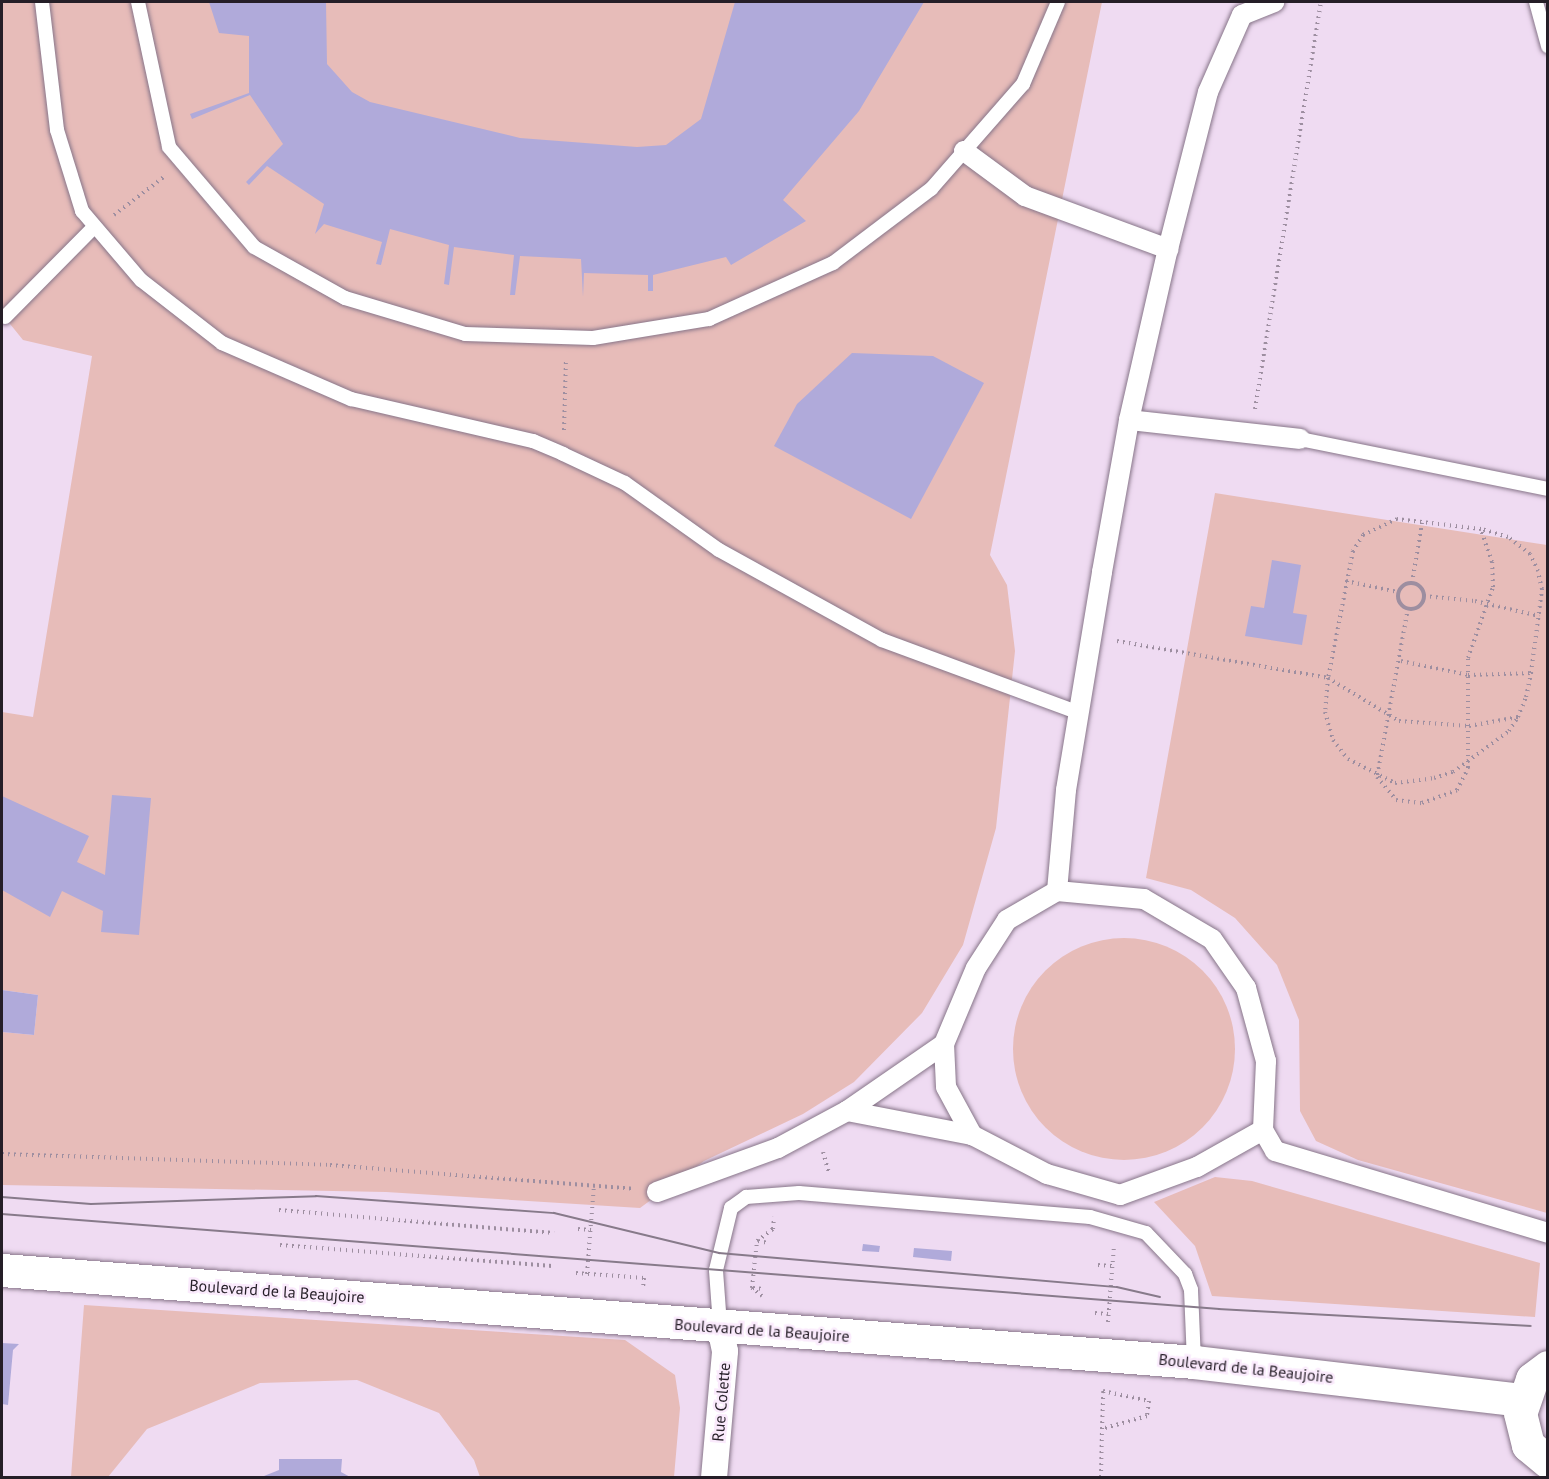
<!DOCTYPE html>
<html>
<head>
<meta charset="utf-8">
<style>
  body { margin:0 }
  #map { position:relative; width:1549px; height:1479px; overflow:hidden; background:#efdbf2; font-family:"PT Sans",sans-serif }
  div>[style] { position:absolute }
  .green>* { inset:0; background:#e7bcb9 }
  .round { border-radius:50% }
  .building>* { inset:0; background:#b0aada }
  .path>* { height:4px; margin-top:-2px; transform-origin:0; background:repeating-linear-gradient(90deg,#9d8ea0 0 1.5px,transparent 0 6px) }
  .path>.ring { margin:-2px; padding:0; box-sizing:content-box; background:none; border:4px solid #9d8ea0; border-radius:50% }
  .roads { filter:drop-shadow(0 0 2px #877589) drop-shadow(0 0 2px #877589) }
  .service>* { height:14px; margin:-7px; padding:0 7px; transform-origin:7px; border-radius:7px; background:#fff }
  .pedestrian>* { height:20px; margin:-10px; padding:0 10px; transform-origin:10px; border-radius:10px; background:#fff }
  .minor>* { height:26px; margin:-13px; padding:0 13px; transform-origin:13px; border-radius:13px; background:#fff }
  .secondary>* { height:33px; margin:-16.5px; padding:0 16.5px; transform-origin:16.5px; border-radius:16.5px; background:#fff }
  .tram>* { height:1.5px; margin:-0.75px; padding:0 0.75px; transform-origin:0.75px; border-radius:0.75px; background:#877a8a }
  span { translate:-50% -50%; white-space:nowrap; text-align:center; line-height:1.15; -webkit-text-stroke:5px #faeafc; paint-order:stroke }
  .street-label { font-size:16px; color:#251e27 }
  .frame { position:absolute; inset:0; border:3px solid #251e27; pointer-events:none }
</style>
</head>
<body>
<div id="map">
  <div class="green">
    <div style="clip-path:polygon(2px 2px,1102px 2px,990px 555px,1007px 585px,1015px 651px,996px 828px,963px 945px,922px 1013px,854px 1082px,803px 1114px,704px 1161px,640px 1208px,386px 1192px,2px 1185px,2px 1032px,34px 1035px,38px 995px,2px 990px,2px 712px,33px 717px,92px 356px,23px 340px,2px 314px)"></div>
    <div style="clip-path:polygon(1215px 493px,1547px 545px,1547px 1213px,1358px 1160px,1316px 1141px,1300px 1111px,1299px 1020px,1277px 965px,1235px 918px,1191px 890px,1146px 878px)"></div>
    <div class="round" style="left:1013px;top:938px;width:222px;height:222px"></div>
    <div style="clip-path:polygon(1215px 1177px,1252px 1181px,1540px 1263px,1535px 1317px,1212px 1296px,1195px 1246px,1154px 1202px)"></div>
    <div style="clip-path:polygon(84px 1305px,625px 1340px,675px 1375px,680px 1408px,674px 1477px,480px 1477px,474px 1460px,439px 1413px,357px 1380px,260px 1383px,147px 1429px,108px 1477px,71px 1477px)"></div>
  </div>
  <div class="building">
    <div style="clip-path:polygon(209px 2px,326px 2px,327px 64px,352px 92px,370px 102px,520px 138px,637px 147px,666px 145px,701px 119px,735px 2px,924px 2px,859px 111px,783px 200px,806px 221px,731px 265px,726px 257px,653px 275px,653px 291px,648px 291px,648px 275px,584px 273px,583px 297px,581px 259px,520px 256px,515px 295px,510px 295px,514px 255px,454px 247px,449px 285px,444px 284px,449px 245px,390px 229px,381px 265px,376px 264px,382px 242px,324px 224px,315px 234px,324px 204px,267px 166px,249px 185px,246px 182px,283px 144px,250px 95px,192px 119px,190px 114px,249px 93px,249px 36px,219px 33px)"></div>
    <div style="clip-path:polygon(852px 353px,933px 356px,984px 383px,911px 519px,774px 446px,797px 404px)"></div>
    <div style="clip-path:polygon(1272px 560px,1301px 565px,1293px 613px,1307px 615px,1302px 645px,1245px 636px,1251px 606px,1264px 608px)"></div>
    <div style="clip-path:polygon(112px 795px,151px 798px,139px 935px,101px 932px,103px 911px,62px 891px,50px 917px,2px 890px,2px 796px,89px 836px,77px 862px,105px 875px)"></div>
    <div style="clip-path:polygon(2px 990px,38px 995px,34px 1035px,2px 1032px)"></div>
    <div style="clip-path:polygon(863px 1244px,880px 1246px,879px 1252px,862px 1251px)"></div>
    <div style="clip-path:polygon(914px 1248px,952px 1251px,951px 1261px,913px 1257px)"></div>
    <div style="clip-path:polygon(2px 1343px,19px 1344px,13px 1350px,8px 1405px,2px 1404px)"></div>
    <div style="clip-path:polygon(279px 1459px,342px 1459px,341px 1472px,352px 1478px,259px 1478px,279px 1470px)"></div>
  </div>
  <div class="path">
    <div style="left:114px;top:215px;width:64px;rotate:-37.4deg"></div>
    <div style="left:1255px;top:409px;width:412px;rotate:-80.8deg"></div>
    <div style="left:564px;top:430px;width:71px;rotate:-88.4deg"></div>
    <div style="left:1346px;top:581px;width:53px;rotate:11.9deg"></div>
    <div style="left:1412px;top:583px;width:61px;rotate:-80.5deg"></div>
    <div class="ring" style="left:1398px;top:583px;width:22px;height:22px"></div>
    <div style="left:1424px;top:596px;width:51px;rotate:5.6deg"></div>
    <div style="left:1475px;top:601px;width:66px;rotate:13.2deg"></div>
    <div style="left:1408px;top:608px;width:172px;rotate:100.4deg"></div>
    <div style="left:1377px;top:777px;width:30px;rotate:50deg"></div>
    <div style="left:1396px;top:800px;width:26px;rotate:7deg"></div>
    <div style="left:1422px;top:803px;width:37px;rotate:-20deg"></div>
    <div style="left:1457px;top:790px;width:25px;rotate:-63deg"></div>
    <div style="left:1468px;top:768px;width:110px;rotate:-90deg"></div>
    <div style="left:1468px;top:658px;width:75px;rotate:-70.6deg"></div>
    <div style="left:1493px;top:587px;width:25px;rotate:-92deg"></div>
    <div style="left:1492px;top:562px;width:34px;rotate:-109deg"></div>
    <div style="left:1117px;top:641px;width:214px;rotate:9.9deg"></div>
    <div style="left:1328px;top:678px;width:34px;rotate:95deg"></div>
    <div style="left:1325px;top:712px;width:29px;rotate:74deg"></div>
    <div style="left:1333px;top:740px;width:24px;rotate:52deg"></div>
    <div style="left:1348px;top:759px;width:53px;rotate:27.1deg"></div>
    <div style="left:1395px;top:783px;width:39px;rotate:-7deg"></div>
    <div style="left:1434px;top:778px;width:20px;rotate:-18deg"></div>
    <div style="left:1453px;top:772px;width:69px;rotate:-36.2deg"></div>
    <div style="left:1509px;top:731px;width:17px;rotate:-57deg"></div>
    <div style="left:1518px;top:717px;width:22px;rotate:-68deg"></div>
    <div style="left:1526px;top:697px;width:25px;rotate:-78deg"></div>
    <div style="left:1531px;top:673px;width:85px;rotate:-82.5deg"></div>
    <div style="left:1542px;top:589px;width:18px;rotate:-103deg"></div>
    <div style="left:1538px;top:571px;width:19px;rotate:-115deg"></div>
    <div style="left:1530px;top:554px;width:28px;rotate:-142deg"></div>
    <div style="left:1508px;top:537px;width:28px;rotate:-163deg"></div>
    <div style="left:1481px;top:529px;width:85px;rotate:-173.2deg"></div>
    <div style="left:1397px;top:519px;width:38px;rotate:155deg"></div>
    <div style="left:1363px;top:535px;width:19px;rotate:122deg"></div>
    <div style="left:1353px;top:551px;width:129px;rotate:101.1deg"></div>
    <div style="left:1328px;top:678px;width:83px;rotate:31.2deg"></div>
    <div style="left:1399px;top:721px;width:70px;rotate:4.1deg"></div>
    <div style="left:1469px;top:726px;width:50px;rotate:-10.4deg"></div>
    <div style="left:1401px;top:661px;width:68px;rotate:11.8deg"></div>
    <div style="left:1468px;top:675px;width:63px;rotate:-1.8deg"></div>
    <div style="left:823px;top:1152px;width:22px;rotate:74deg"></div>
    <div style="left:2px;top:1154px;width:328px;rotate:1.9deg"></div>
    <div style="left:330px;top:1165px;width:304px;rotate:4.5deg"></div>
    <div style="left:279px;top:1210px;width:276px;rotate:4.8deg"></div>
    <div style="left:578px;top:1229px;width:13px;rotate:4deg"></div>
    <div style="left:758px;top:1241px;width:11px;rotate:10deg"></div>
    <div style="left:280px;top:1245px;width:273px;rotate:4.4deg"></div>
    <div style="left:1098px;top:1265px;width:14px;rotate:4deg"></div>
    <div style="left:576px;top:1273px;width:68px;rotate:4.2deg"></div>
    <div style="left:644px;top:1278px;width:9px;rotate:96deg"></div>
    <div style="left:587px;top:1274px;width:89px;rotate:-85.5deg"></div>
    <div style="left:753px;top:1288px;width:11px;rotate:5deg"></div>
    <div style="left:762px;top:1296px;width:13px;rotate:-141deg"></div>
    <div style="left:752px;top:1288px;width:47px;rotate:-83.9deg"></div>
    <div style="left:757px;top:1241px;width:20px;rotate:-37deg"></div>
    <div style="left:773px;top:1229px;width:12px;rotate:-85deg"></div>
    <div style="left:1095px;top:1313px;width:13px;rotate:4deg"></div>
    <div style="left:1548px;top:1313px;width:15px;rotate:90deg"></div>
    <div style="left:1108px;top:1322px;width:76px;rotate:-85.5deg"></div>
    <div style="left:1101px;top:1477px;width:48px;rotate:-88.8deg"></div>
    <div style="left:1102px;top:1429px;width:38px;rotate:-88deg"></div>
    <div style="left:1103px;top:1391px;width:47px;rotate:12.3deg"></div>
    <div style="left:1149px;top:1401px;width:15px;rotate:98deg"></div>
    <div style="left:1147px;top:1416px;width:47px;rotate:163.9deg"></div>
  </div>
  <div class="roads">
    <div class="service">
      <div style="left:42px;top:2px;width:129px;rotate:83.3deg"></div>
      <div style="left:57px;top:130px;width:85px;rotate:72.8deg"></div>
      <div style="left:82px;top:211px;width:91px;rotate:49.5deg"></div>
      <div style="left:141px;top:280px;width:103px;rotate:37.9deg"></div>
      <div style="left:222px;top:343px;width:141px;rotate:23.5deg"></div>
      <div style="left:351px;top:399px;width:187px;rotate:13deg"></div>
      <div style="left:533px;top:441px;width:33px;rotate:23deg"></div>
      <div style="left:563px;top:454px;width:68px;rotate:25.1deg"></div>
      <div style="left:625px;top:483px;width:115px;rotate:35.5deg"></div>
      <div style="left:719px;top:550px;width:186px;rotate:28.9deg"></div>
      <div style="left:882px;top:640px;width:210px;rotate:20.3deg"></div>
      <div style="left:138px;top:2px;width:148px;rotate:77.9deg"></div>
      <div style="left:169px;top:147px;width:131px;rotate:49.6deg"></div>
      <div style="left:254px;top:247px;width:104px;rotate:29.3deg"></div>
      <div style="left:345px;top:298px;width:125px;rotate:16.7deg"></div>
      <div style="left:465px;top:334px;width:128px;rotate:1.8deg"></div>
      <div style="left:593px;top:338px;width:118px;rotate:-9.3deg"></div>
      <div style="left:709px;top:319px;width:136px;rotate:-24.3deg"></div>
      <div style="left:833px;top:263px;width:123px;rotate:-37.1deg"></div>
      <div style="left:931px;top:189px;width:140px;rotate:-48.8deg"></div>
      <div style="left:1023px;top:84px;width:89px;rotate:-66.9deg"></div>
      <div style="left:1536px;top:2px;width:46px;rotate:74.7deg"></div>
      <div style="left:5px;top:317px;width:125px;rotate:-45.3deg"></div>
      <div style="left:1300px;top:439px;width:253px;rotate:11.4deg"></div>
      <div style="left:720px;top:1325px;width:55px;rotate:-94.2deg"></div>
      <div style="left:716px;top:1270px;width:64px;rotate:-76.4deg"></div>
      <div style="left:731px;top:1208px;width:19px;rotate:-36deg"></div>
      <div style="left:746px;top:1197px;width:53px;rotate:-4.3deg"></div>
      <div style="left:799px;top:1193px;width:292px;rotate:4.7deg"></div>
      <div style="left:1090px;top:1217px;width:58px;rotate:15.9deg"></div>
      <div style="left:1146px;top:1233px;width:57px;rotate:46.4deg"></div>
      <div style="left:1185px;top:1274px;width:17px;rotate:69deg"></div>
      <div style="left:1191px;top:1290px;width:72px;rotate:87.6deg"></div>
    </div>
    <div class="pedestrian">
      <div style="left:964px;top:151px;width:76px;rotate:36.4deg"></div>
      <div style="left:1025px;top:196px;width:153px;rotate:20.3deg"></div>
      <div style="left:1129px;top:420px;width:172px;rotate:6.3deg"></div>
      <div style="left:1057px;top:891px;width:87px;rotate:5.3deg"></div>
      <div style="left:1144px;top:899px;width:79px;rotate:30.5deg"></div>
      <div style="left:1212px;top:939px;width:60px;rotate:55.2deg"></div>
      <div style="left:1246px;top:988px;width:76px;rotate:74.7deg"></div>
      <div style="left:1266px;top:1061px;width:69px;rotate:92.5deg"></div>
      <div style="left:1263px;top:1130px;width:24px;rotate:60deg"></div>
      <div style="left:1275px;top:1151px;width:285px;rotate:16.7deg"></div>
      <div style="left:944px;top:1044px;width:43px;rotate:87.3deg"></div>
      <div style="left:946px;top:1087px;width:55px;rotate:61.6deg"></div>
      <div style="left:972px;top:1135px;width:85px;rotate:27.5deg"></div>
      <div style="left:1047px;top:1174px;width:76px;rotate:16deg"></div>
      <div style="left:1120px;top:1195px;width:82px;rotate:-20deg"></div>
      <div style="left:1197px;top:1167px;width:76px;rotate:-29.3deg"></div>
      <div style="left:847px;top:1111px;width:127px;rotate:10.9deg"></div>
      <div style="left:657px;top:1192px;width:129px;rotate:-20deg"></div>
      <div style="left:778px;top:1148px;width:78px;rotate:-28.2deg"></div>
      <div style="left:847px;top:1111px;width:118px;rotate:-34.6deg"></div>
      <div style="left:944px;top:1044px;width:82px;rotate:-67.2deg"></div>
      <div style="left:976px;top:968px;width:57px;rotate:-57.1deg"></div>
      <div style="left:1007px;top:920px;width:58px;rotate:-30.1deg"></div>
      <div style="left:1057px;top:891px;width:101px;rotate:-84.9deg"></div>
      <div style="left:1066px;top:790px;width:221px;rotate:-80.6deg"></div>
      <div style="left:1102px;top:572px;width:154px;rotate:-79.9deg"></div>
      <div style="left:1129px;top:420px;width:175px;rotate:-77.2deg"></div>
      <div style="left:1168px;top:249px;width:162px;rotate:-75.7deg"></div>
      <div style="left:1208px;top:92px;width:84px;rotate:-66.2deg"></div>
      <div style="left:1242px;top:15px;width:35px;rotate:-22deg"></div>
    </div>
    <div class="minor">
      <div style="left:714px;top:1478px;width:127px;rotate:-85deg"></div>
      <div style="left:725px;top:1351px;width:25px;rotate:-102deg"></div>
    </div>
    <div class="secondary">
      <div style="left:2px;top:1270px;width:1196px;rotate:4.41deg"></div>
      <div style="left:1194px;top:1362px;width:329px;rotate:6.6deg"></div>
      <div style="left:1548px;top:1367px;width:20px;rotate:143deg"></div>
      <div style="left:1532px;top:1379px;width:36px;rotate:109deg"></div>
      <div style="left:1520px;top:1413px;width:33px;rotate:76deg"></div>
      <div style="left:1528px;top:1445px;width:26px;rotate:40deg"></div>
    </div>
  </div>
  <div class="tram">
    <div style="left:2px;top:1197px;width:89px;rotate:4.5deg"></div>
    <div style="left:91px;top:1204px;width:225px;rotate:-2deg"></div>
    <div style="left:316px;top:1196px;width:239px;rotate:4.1deg"></div>
    <div style="left:554px;top:1213px;width:170px;rotate:13.6deg"></div>
    <div style="left:719px;top:1253px;width:399px;rotate:4.9deg"></div>
    <div style="left:1117px;top:1287px;width:44px;rotate:13.1deg"></div>
    <div style="left:2px;top:1214px;width:1221px;rotate:4.46deg"></div>
    <div style="left:1219px;top:1309px;width:312px;rotate:3.1deg"></div>
  </div>
  <div class="street-label">
    <span style="left:277px;top:1291px;rotate:4deg">Boulevard de la Beaujoire</span>
    <span style="left:762px;top:1330px;rotate:4deg">Boulevard de la Beaujoire</span>
    <span style="left:1246px;top:1368px;rotate:6deg">Boulevard de la Beaujoire</span>
    <span style="left:721px;top:1402px;rotate:-85deg">Rue Colette</span>
  </div>
  <div class="frame"></div>
</div>
</body>
</html>
